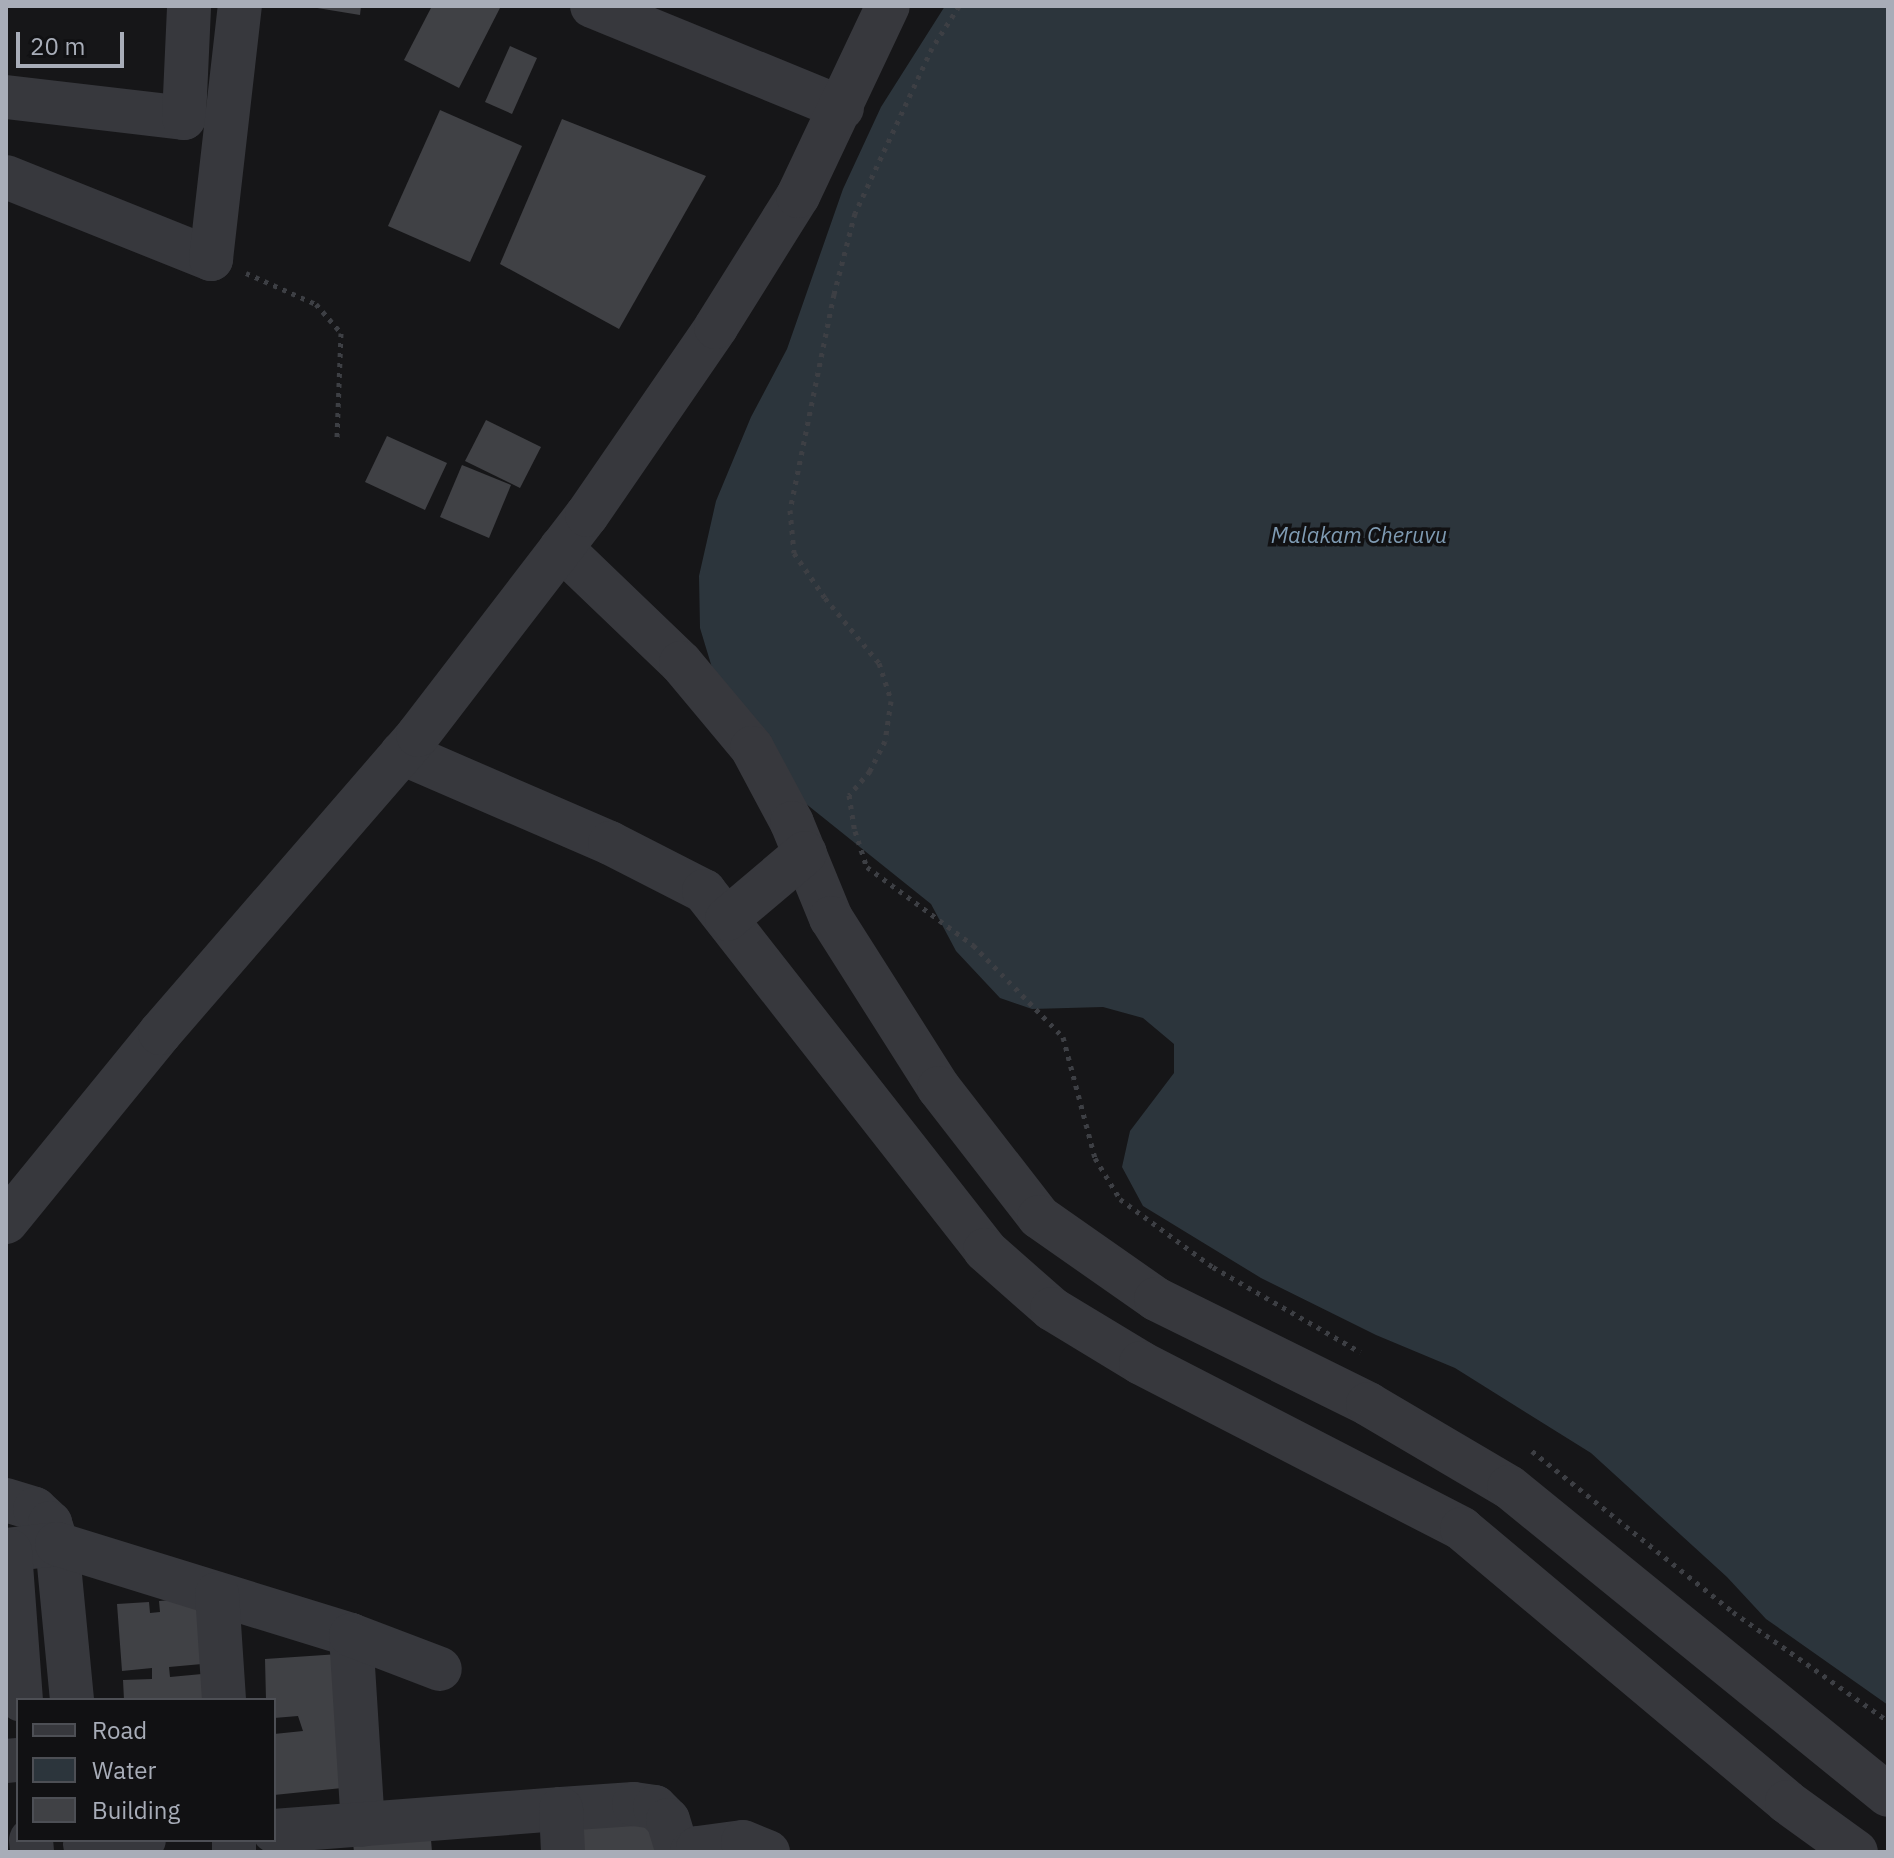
<!DOCTYPE html>
<html>
<head>
<meta charset="utf-8">
<style>
  body { margin:0 }
  #map { position:relative; width:1894px; height:1858px; overflow:hidden; background:#161618; font-family:"IBM Plex Sans",sans-serif }
  div>[style] { position:absolute }
  .water>* { inset:0; background:#2c353c }
  .building>* { inset:0; background:#404145 }
  .path>* { height:5px; margin-top:-2.5px; transform-origin:0; background:repeating-linear-gradient(90deg,#3d3f44 0 4px,transparent 0 10px) }
  .minor>* { height:44px; margin:-22px; padding:0 22px; transform-origin:22px; border-radius:22px; background:#37383d }
  span { translate:-50% -50%; white-space:nowrap; text-align:center; line-height:1.15; -webkit-text-stroke:7px #111113; paint-order:stroke }
  .water-label { font-size:22px; color:#7f9bb3; font-style:italic }
  .frame { position:absolute; inset:0; border:8px solid #a8adb8; pointer-events:none }
  .legend { position:absolute; left:16px; top:1698px; width:260px; height:144px; box-sizing:border-box; background:#111113; border:2px solid #4d4f55; margin:0; padding:10px 14px; list-style:none; font-size:24px; color:#a8adb8 }
  .legend li { display:flex; align-items:center; gap:16px; height:40px }
  .legend b { width:40px; border:2px solid #4d4f55 }
  .scale { position:absolute; left:16px; top:32px; width:108px; height:36px; box-sizing:border-box; border:4px solid #a8adb8; border-top:0; padding-left:10px; font-size:24px; line-height:28px; white-space:nowrap; color:#a8adb8; -webkit-text-stroke:6px #111113; paint-order:stroke }
</style>
</head>
<body>
<div id="map">
  <div class="water">
    <div style="clip-path:polygon(945px 6px,1888px 6px,1888px 1705px,1766px 1619px,1727px 1577px,1591px 1453px,1455px 1368px,1376px 1335px,1261px 1278px,1143px 1206px,1122px 1167px,1130px 1131px,1174px 1073px,1174px 1044px,1143px 1018px,1103px 1007px,1032px 1009px,1000px 998px,956px 951px,931px 904px,795px 795px,723px 704px,700px 628px,699px 576px,716px 501px,751px 417px,787px 349px,843px 189px,881px 107px)"></div>
  </div>
  <div class="building">
    <div style="clip-path:polygon(305px 6px,361px 6px,360px 15px)"></div>
    <div style="clip-path:polygon(432px 6px,501px 6px,459px 88px,404px 60px)"></div>
    <div style="clip-path:polygon(510px 46px,537px 58px,512px 114px,485px 102px)"></div>
    <div style="clip-path:polygon(440px 110px,522px 146px,470px 262px,388px 226px)"></div>
    <div style="clip-path:polygon(562px 119px,706px 176px,619px 329px,500px 264px)"></div>
    <div style="clip-path:polygon(486px 420px,541px 447px,520px 488px,465px 461px)"></div>
    <div style="clip-path:polygon(387px 436px,447px 463px,425px 510px,365px 482px)"></div>
    <div style="clip-path:polygon(462px 465px,511px 485px,489px 538px,440px 517px)"></div>
    <div style="clip-path:polygon(197px 1598px,202px 1664px,169px 1667px,170px 1677px,202px 1674px,204px 1700px,124px 1700px,123px 1680px,152px 1679px,152px 1668px,122px 1671px,117px 1604px,149px 1602px,150px 1613px,160px 1612px,159px 1601px)"></div>
    <div style="clip-path:polygon(339px 1654px,352px 1787px,274px 1795px,274px 1734px,303px 1731px,298px 1716px,274px 1718px,274px 1700px,266px 1700px,265px 1659px)"></div>
    <div style="clip-path:polygon(653px 1810px,657px 1852px,580px 1852px,577px 1818px)"></div>
    <div style="clip-path:polygon(430px 1827px,432px 1852px,354px 1852px,352px 1834px)"></div>
  </div>
  <div class="path">
    <div style="left:959px;top:6px;width:50px;rotate:122.7deg"></div>
    <div style="left:932px;top:48px;width:182px;rotate:115deg"></div>
    <div style="left:855px;top:213px;width:84px;rotate:104.5deg"></div>
    <div style="left:834px;top:294px;width:220px;rotate:101.5deg"></div>
    <div style="left:790px;top:510px;width:43px;rotate:84.7deg"></div>
    <div style="left:794px;top:553px;width:55px;rotate:55.4deg"></div>
    <div style="left:825px;top:598px;width:85px;rotate:50.3deg"></div>
    <div style="left:879px;top:663px;width:40px;rotate:72deg"></div>
    <div style="left:891px;top:701px;width:40px;rotate:98.5deg"></div>
    <div style="left:885px;top:741px;width:34px;rotate:117deg"></div>
    <div style="left:870px;top:771px;width:32px;rotate:131deg"></div>
    <div style="left:849px;top:795px;width:36px;rotate:81deg"></div>
    <div style="left:855px;top:831px;width:38px;rotate:72deg"></div>
    <div style="left:867px;top:867px;width:132px;rotate:36.3deg"></div>
    <div style="left:973px;top:945px;width:129px;rotate:45.6deg"></div>
    <div style="left:1063px;top:1037px;width:125px;rotate:75.2deg"></div>
    <div style="left:1095px;top:1158px;width:48px;rotate:58.6deg"></div>
    <div style="left:1120px;top:1199px;width:115px;rotate:36.2deg"></div>
    <div style="left:1213px;top:1267px;width:170px;rotate:30deg"></div>
    <div style="left:246px;top:273px;width:77px;rotate:23.9deg"></div>
    <div style="left:316px;top:304px;width:38px;rotate:49deg"></div>
    <div style="left:341px;top:333px;width:105px;rotate:92.2deg"></div>
    <div style="left:1532px;top:1451px;width:258px;rotate:38.7deg"></div>
    <div style="left:1733px;top:1612px;width:189px;rotate:35.1deg"></div>
  </div>
  <div class="minor">
    <div style="left:592px;top:6px;width:270px;rotate:22.2deg"></div>
    <div style="left:6px;top:97px;width:179px;rotate:6.7deg"></div>
    <div style="left:184px;top:118px;width:112px;rotate:-87.4deg"></div>
    <div style="left:6px;top:177px;width:221px;rotate:21.8deg"></div>
    <div style="left:211px;top:259px;width:255px;rotate:-83.5deg"></div>
    <div style="left:561px;top:548px;width:166px;rotate:43.8deg"></div>
    <div style="left:681px;top:663px;width:111px;rotate:50.1deg"></div>
    <div style="left:752px;top:748px;width:85px;rotate:61.9deg"></div>
    <div style="left:792px;top:823px;width:103px;rotate:67.7deg"></div>
    <div style="left:831px;top:918px;width:201px;rotate:57.6deg"></div>
    <div style="left:939px;top:1088px;width:163px;rotate:52.2deg"></div>
    <div style="left:1039px;top:1217px;width:143px;rotate:35deg"></div>
    <div style="left:1156px;top:1299px;width:237px;rotate:26.3deg"></div>
    <div style="left:1368px;top:1404px;width:164px;rotate:30.5deg"></div>
    <div style="left:1509px;top:1487px;width:488px;rotate:39.1deg"></div>
    <div style="left:402px;top:753px;width:227px;rotate:23.4deg"></div>
    <div style="left:610px;top:843px;width:106px;rotate:27.1deg"></div>
    <div style="left:704px;top:891px;width:456px;rotate:51.9deg"></div>
    <div style="left:985px;top:1250px;width:89px;rotate:41.4deg"></div>
    <div style="left:1052px;top:1309px;width:104px;rotate:31.2deg"></div>
    <div style="left:1141px;top:1363px;width:361px;rotate:27.3deg"></div>
    <div style="left:1462px;top:1529px;width:424px;rotate:40deg"></div>
    <div style="left:1787px;top:1802px;width:85px;rotate:35.9deg"></div>
    <div style="left:727px;top:919px;width:102px;rotate:-40.2deg"></div>
    <div style="left:6px;top:1222px;width:244px;rotate:-50.8deg"></div>
    <div style="left:160px;top:1033px;width:394px;rotate:-49.1deg"></div>
    <div style="left:418px;top:735px;width:277px;rotate:-52.5deg"></div>
    <div style="left:587px;top:515px;width:228px;rotate:-55.5deg"></div>
    <div style="left:716px;top:327px;width:155px;rotate:-58deg"></div>
    <div style="left:798px;top:196px;width:210px;rotate:-64.7deg"></div>
    <div style="left:6px;top:1500px;width:30px;rotate:17deg"></div>
    <div style="left:35px;top:1509px;width:21px;rotate:43deg"></div>
    <div style="left:50px;top:1523px;width:22px;rotate:72deg"></div>
    <div style="left:57px;top:1544px;width:157px;rotate:84.5deg"></div>
    <div style="left:6px;top:1550px;width:51px;rotate:-6.7deg"></div>
    <div style="left:57px;top:1544px;width:308px;rotate:17.2deg"></div>
    <div style="left:351px;top:1635px;width:190px;rotate:86.4deg"></div>
    <div style="left:10px;top:1551px;width:149px;rotate:85.8deg"></div>
    <div style="left:217px;top:1594px;width:106px;rotate:86.2deg"></div>
    <div style="left:351px;top:1635px;width:95px;rotate:20.9deg"></div>
    <div style="left:6px;top:1761px;width:12px;rotate:-5deg"></div>
    <div style="left:561px;top:1809px;width:73px;rotate:-3.9deg"></div>
    <div style="left:634px;top:1804px;width:21px;rotate:8deg"></div>
    <div style="left:655px;top:1807px;width:18px;rotate:45deg"></div>
    <div style="left:668px;top:1820px;width:34px;rotate:73deg"></div>
    <div style="left:274px;top:1831px;width:288px;rotate:-4.4deg"></div>
    <div style="left:561px;top:1809px;width:43px;rotate:87.3deg"></div>
    <div style="left:31px;top:1840px;width:12px;rotate:85deg"></div>
    <div style="left:234px;top:1840px;width:12px;rotate:90deg"></div>
    <div style="left:85px;top:1844px;width:59px;rotate:-3.9deg"></div>
    <div style="left:692px;top:1852px;width:7px;rotate:-34deg"></div>
    <div style="left:698px;top:1848px;width:45px;rotate:-7.6deg"></div>
    <div style="left:743px;top:1842px;width:27px;rotate:22deg"></div>
  </div>
  <div class="water-label">
    <span style="left:1359px;top:535px">Malakam Cheruvu</span>
  </div>
  <div class="frame"></div>
  <ul class="legend">
  <li><b style="height:10px;background:#37383d"></b>Road</li>
  <li><b style="height:22px;background:#2c353c"></b>Water</li>
  <li><b style="height:22px;background:#404145"></b>Building</li>
  </ul>
  <div class="scale">20 m</div>
</div>
</body>
</html>
